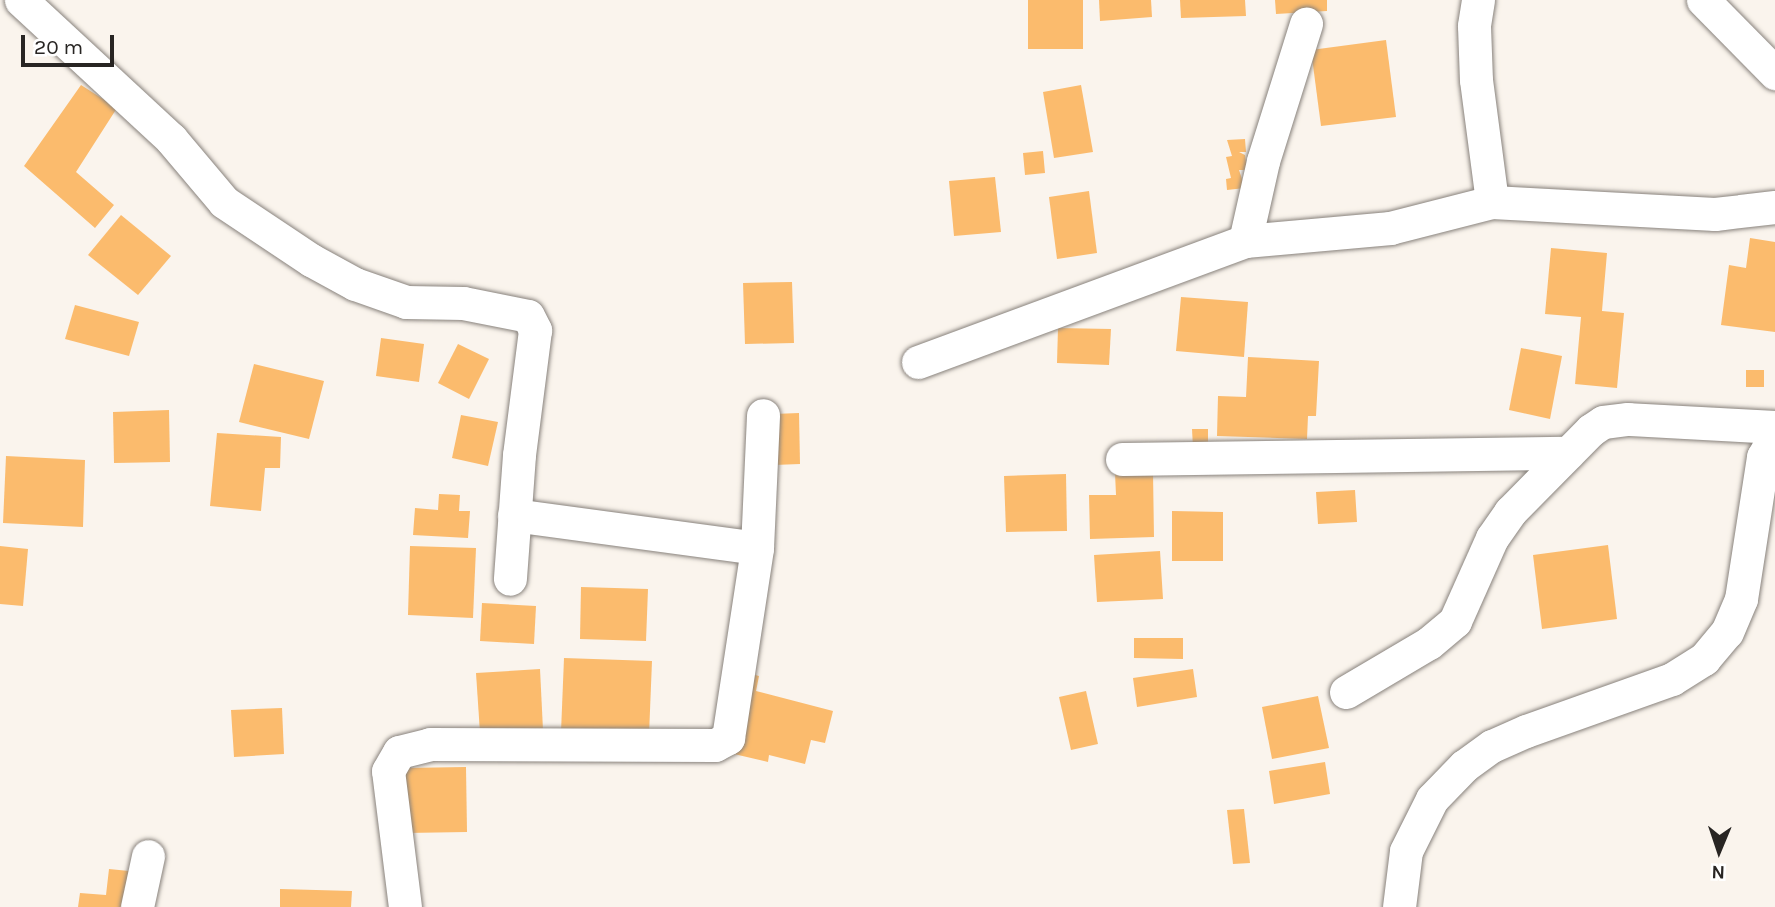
<!DOCTYPE html>
<html>
<head>
<meta charset="utf-8">
<style>
  body { margin:0 }
  #map { position:relative; width:1775px; height:907px; overflow:hidden; background:#faf4ed; font-family:Karla,sans-serif }
  div>[style] { position:absolute }
  .building>* { inset:0; background:#fbbb6d }
  .roads { filter:drop-shadow(0 0 2px #88827c) drop-shadow(0 0 2px #88827c) }
  .minor>* { height:33px; margin:-16.5px; padding:0 16.5px; transform-origin:16.5px; border-radius:16.5px; background:#fff }
  span { translate:-50% -50%; white-space:nowrap; text-align:center; line-height:1.15; -webkit-text-stroke:5px #fff; paint-order:stroke }
  .north { position:absolute; left:1684px; top:816px; width:70px; height:70px; -webkit-text-stroke:5px #fff; paint-order:stroke; rotate:182deg; font-size:19px; font-weight:700; line-height:28px; text-align:center; color:#282523 }
  .north::after { content:''; display:block; margin:auto; width:24px; height:32px; background:#282523; clip-path:polygon(50% 0,100% 100%,50% 72%,0 100%) }
  .scale { position:absolute; left:21px; top:35px; width:93px; height:32px; box-sizing:border-box; border:4px solid #282523; border-top:0; padding-left:9px; font-size:21px; line-height:24px; white-space:nowrap; color:#282523; -webkit-text-stroke:5px #fff; paint-order:stroke }
</style>
</head>
<body>
<div id="map">
  <div class="building">
    <div style="clip-path:polygon(1028px 0,1083px 0,1083px 49px,1028px 49px)"></div>
    <div style="clip-path:polygon(1099px 0,1151px 0,1152px 17px,1100px 21px)"></div>
    <div style="clip-path:polygon(1180px 0,1245px 0,1246px 16px,1181px 18px)"></div>
    <div style="clip-path:polygon(1275px 0,1327px 0,1327px 11px,1276px 14px)"></div>
    <div style="clip-path:polygon(1386px 40px,1396px 117px,1321px 126px,1311px 50px)"></div>
    <div style="clip-path:polygon(81px 85px,117px 108px,76px 172px,114px 205px,95px 228px,24px 166px)"></div>
    <div style="clip-path:polygon(1081px 85px,1093px 152px,1054px 158px,1043px 92px)"></div>
    <div style="clip-path:polygon(1245px 139px,1246px 152px,1239px 152px,1245px 155px,1247px 170px,1239px 170px,1245px 188px,1227px 190px,1226px 179px,1231px 178px,1226px 157px,1232px 156px,1227px 140px)"></div>
    <div style="clip-path:polygon(1043px 151px,1045px 173px,1025px 175px,1023px 153px)"></div>
    <div style="clip-path:polygon(995px 177px,1001px 232px,954px 236px,949px 181px)"></div>
    <div style="clip-path:polygon(1089px 191px,1097px 253px,1057px 259px,1049px 197px)"></div>
    <div style="clip-path:polygon(121px 215px,171px 256px,138px 295px,88px 255px)"></div>
    <div style="clip-path:polygon(1750px 238px,1775px 242px,1775px 332px,1721px 325px,1729px 265px,1746px 268px)"></div>
    <div style="clip-path:polygon(1551px 248px,1607px 253px,1602px 311px,1624px 313px,1617px 388px,1575px 384px,1581px 317px,1545px 314px)"></div>
    <div style="clip-path:polygon(792px 282px,794px 343px,745px 344px,743px 283px)"></div>
    <div style="clip-path:polygon(1181px 297px,1248px 302px,1244px 357px,1176px 351px)"></div>
    <div style="clip-path:polygon(75px 305px,139px 322px,129px 356px,65px 339px)"></div>
    <div style="clip-path:polygon(1058px 328px,1111px 329px,1109px 365px,1057px 363px)"></div>
    <div style="clip-path:polygon(381px 338px,424px 344px,419px 382px,376px 376px)"></div>
    <div style="clip-path:polygon(458px 344px,489px 359px,469px 399px,438px 383px)"></div>
    <div style="clip-path:polygon(1521px 348px,1562px 356px,1550px 419px,1509px 410px)"></div>
    <div style="clip-path:polygon(1248px 357px,1319px 361px,1316px 416px,1308px 416px,1307px 439px,1217px 436px,1218px 396px,1246px 397px)"></div>
    <div style="clip-path:polygon(254px 364px,324px 381px,309px 439px,239px 422px)"></div>
    <div style="clip-path:polygon(1746px 370px,1764px 370px,1764px 387px,1746px 387px)"></div>
    <div style="clip-path:polygon(169px 410px,170px 462px,114px 463px,113px 412px)"></div>
    <div style="clip-path:polygon(799px 413px,800px 464px,774px 465px,774px 414px)"></div>
    <div style="clip-path:polygon(461px 415px,498px 422px,488px 466px,452px 458px)"></div>
    <div style="clip-path:polygon(1192px 429px,1208px 429px,1208px 448px,1193px 448px)"></div>
    <div style="clip-path:polygon(217px 433px,281px 437px,280px 468px,265px 468px,261px 511px,210px 506px)"></div>
    <div style="clip-path:polygon(6px 456px,85px 460px,83px 527px,3px 523px)"></div>
    <div style="clip-path:polygon(1153px 472px,1154px 537px,1090px 539px,1089px 495px,1116px 495px,1115px 473px)"></div>
    <div style="clip-path:polygon(1066px 474px,1067px 531px,1006px 532px,1004px 476px)"></div>
    <div style="clip-path:polygon(1355px 490px,1357px 522px,1318px 524px,1316px 492px)"></div>
    <div style="clip-path:polygon(439px 494px,460px 495px,459px 511px,470px 511px,468px 538px,413px 535px,415px 508px,438px 510px)"></div>
    <div style="clip-path:polygon(1172px 511px,1223px 512px,1223px 561px,1172px 561px)"></div>
    <div style="clip-path:polygon(1608px 545px,1617px 619px,1542px 629px,1533px 555px)"></div>
    <div style="clip-path:polygon(0 546px,28px 549px,23px 606px,0 604px)"></div>
    <div style="clip-path:polygon(410px 546px,476px 548px,473px 618px,408px 615px)"></div>
    <div style="clip-path:polygon(1160px 551px,1163px 599px,1097px 602px,1094px 555px)"></div>
    <div style="clip-path:polygon(581px 587px,648px 589px,646px 641px,580px 639px)"></div>
    <div style="clip-path:polygon(482px 603px,536px 606px,534px 644px,480px 641px)"></div>
    <div style="clip-path:polygon(1134px 638px,1183px 638px,1183px 659px,1134px 658px)"></div>
    <div style="clip-path:polygon(564px 658px,652px 661px,649px 735px,561px 732px)"></div>
    <div style="clip-path:polygon(540px 669px,543px 730px,480px 733px,476px 673px)"></div>
    <div style="clip-path:polygon(1193px 669px,1197px 697px,1137px 707px,1133px 678px)"></div>
    <div style="clip-path:polygon(744px 672px,759px 676px,756px 691px,833px 711px,825px 743px,811px 740px,805px 764px,769px 755px,768px 762px,734px 754px,749px 697px)"></div>
    <div style="clip-path:polygon(1086px 691px,1098px 744px,1071px 750px,1059px 697px)"></div>
    <div style="clip-path:polygon(1318px 696px,1329px 748px,1272px 759px,1262px 707px)"></div>
    <div style="clip-path:polygon(282px 708px,284px 754px,234px 757px,231px 710px)"></div>
    <div style="clip-path:polygon(1325px 762px,1330px 794px,1274px 804px,1269px 771px)"></div>
    <div style="clip-path:polygon(466px 767px,467px 832px,406px 833px,405px 768px)"></div>
    <div style="clip-path:polygon(1244px 809px,1250px 863px,1233px 864px,1227px 810px)"></div>
    <div style="clip-path:polygon(109px 869px,129px 871px,126px 907px,78px 907px,80px 893px,106px 895px)"></div>
    <div style="clip-path:polygon(280px 889px,352px 891px,351px 907px,280px 907px)"></div>
  </div>
  <div class="roads">
    <div class="minor">
      <div style="left:21px;top:0;width:205px;rotate:42.8deg"></div>
      <div style="left:171px;top:139px;width:82px;rotate:49.9deg"></div>
      <div style="left:224px;top:202px;width:105px;rotate:33.7deg"></div>
      <div style="left:311px;top:260px;width:50px;rotate:28.6deg"></div>
      <div style="left:355px;top:284px;width:54px;rotate:19.4deg"></div>
      <div style="left:406px;top:302px;width:57px;rotate:1deg"></div>
      <div style="left:463px;top:303px;width:66px;rotate:11.3deg"></div>
      <div style="left:528px;top:316px;width:16px;rotate:63deg"></div>
      <div style="left:535px;top:330px;width:126px;rotate:97.3deg"></div>
      <div style="left:519px;top:455px;width:124px;rotate:94.2deg"></div>
      <div style="left:1478px;top:0;width:26px;rotate:99deg"></div>
      <div style="left:1474px;top:26px;width:54px;rotate:87.9deg"></div>
      <div style="left:1476px;top:80px;width:123px;rotate:82.5deg"></div>
      <div style="left:1703px;top:0;width:103px;rotate:45.4deg"></div>
      <div style="left:1245px;top:241px;width:82px;rotate:-77.3deg"></div>
      <div style="left:1263px;top:161px;width:144px;rotate:-72.6deg"></div>
      <div style="left:918px;top:362px;width:349px;rotate:-20.3deg"></div>
      <div style="left:1245px;top:241px;width:146px;rotate:-5.1deg"></div>
      <div style="left:1390px;top:228px;width:105px;rotate:-14.3deg"></div>
      <div style="left:1492px;top:202px;width:223px;rotate:3.1deg"></div>
      <div style="left:1715px;top:214px;width:60px;rotate:-6.7deg"></div>
      <div style="left:1122px;top:459px;width:446px;rotate:-0.8deg"></div>
      <div style="left:514px;top:515px;width:245px;rotate:7.7deg"></div>
      <div style="left:1346px;top:692px;width:96px;rotate:-30.6deg"></div>
      <div style="left:1429px;top:643px;width:34px;rotate:-40deg"></div>
      <div style="left:1455px;top:621px;width:91px;rotate:-66deg"></div>
      <div style="left:1492px;top:538px;width:32px;rotate:-55deg"></div>
      <div style="left:1510px;top:512px;width:115px;rotate:-45.4deg"></div>
      <div style="left:1591px;top:430px;width:14px;rotate:-34deg"></div>
      <div style="left:1603px;top:422px;width:25px;rotate:-7deg"></div>
      <div style="left:1628px;top:419px;width:147px;rotate:3.1deg"></div>
      <div style="left:137px;top:907px;width:52px;rotate:-77.8deg"></div>
      <div style="left:405px;top:907px;width:137px;rotate:-97.1deg"></div>
      <div style="left:388px;top:771px;width:22px;rotate:-60deg"></div>
      <div style="left:399px;top:752px;width:32px;rotate:-14deg"></div>
      <div style="left:430px;top:744px;width:285px;rotate:0.2deg"></div>
      <div style="left:715px;top:745px;width:15px;rotate:-28deg"></div>
      <div style="left:728px;top:738px;width:192px;rotate:-81.3deg"></div>
      <div style="left:757px;top:548px;width:133px;rotate:-87.4deg"></div>
      <div style="left:1399px;top:907px;width:56px;rotate:-82.9deg"></div>
      <div style="left:1406px;top:851px;width:58px;rotate:-63.4deg"></div>
      <div style="left:1432px;top:799px;width:46px;rotate:-45.9deg"></div>
      <div style="left:1464px;top:766px;width:34px;rotate:-36deg"></div>
      <div style="left:1492px;top:746px;width:37px;rotate:-24deg"></div>
      <div style="left:1526px;top:731px;width:155px;rotate:-19.6deg"></div>
      <div style="left:1672px;top:679px;width:38px;rotate:-32deg"></div>
      <div style="left:1704px;top:659px;width:35px;rotate:-50deg"></div>
      <div style="left:1727px;top:632px;width:36px;rotate:-67deg"></div>
      <div style="left:1741px;top:599px;width:144px;rotate:-81.2deg"></div>
      <div style="left:1763px;top:457px;width:25px;rotate:-61deg"></div>
    </div>
  </div>
  <div class="north">N</div>
  <div class="scale">20 m</div>
</div>
</body>
</html>
